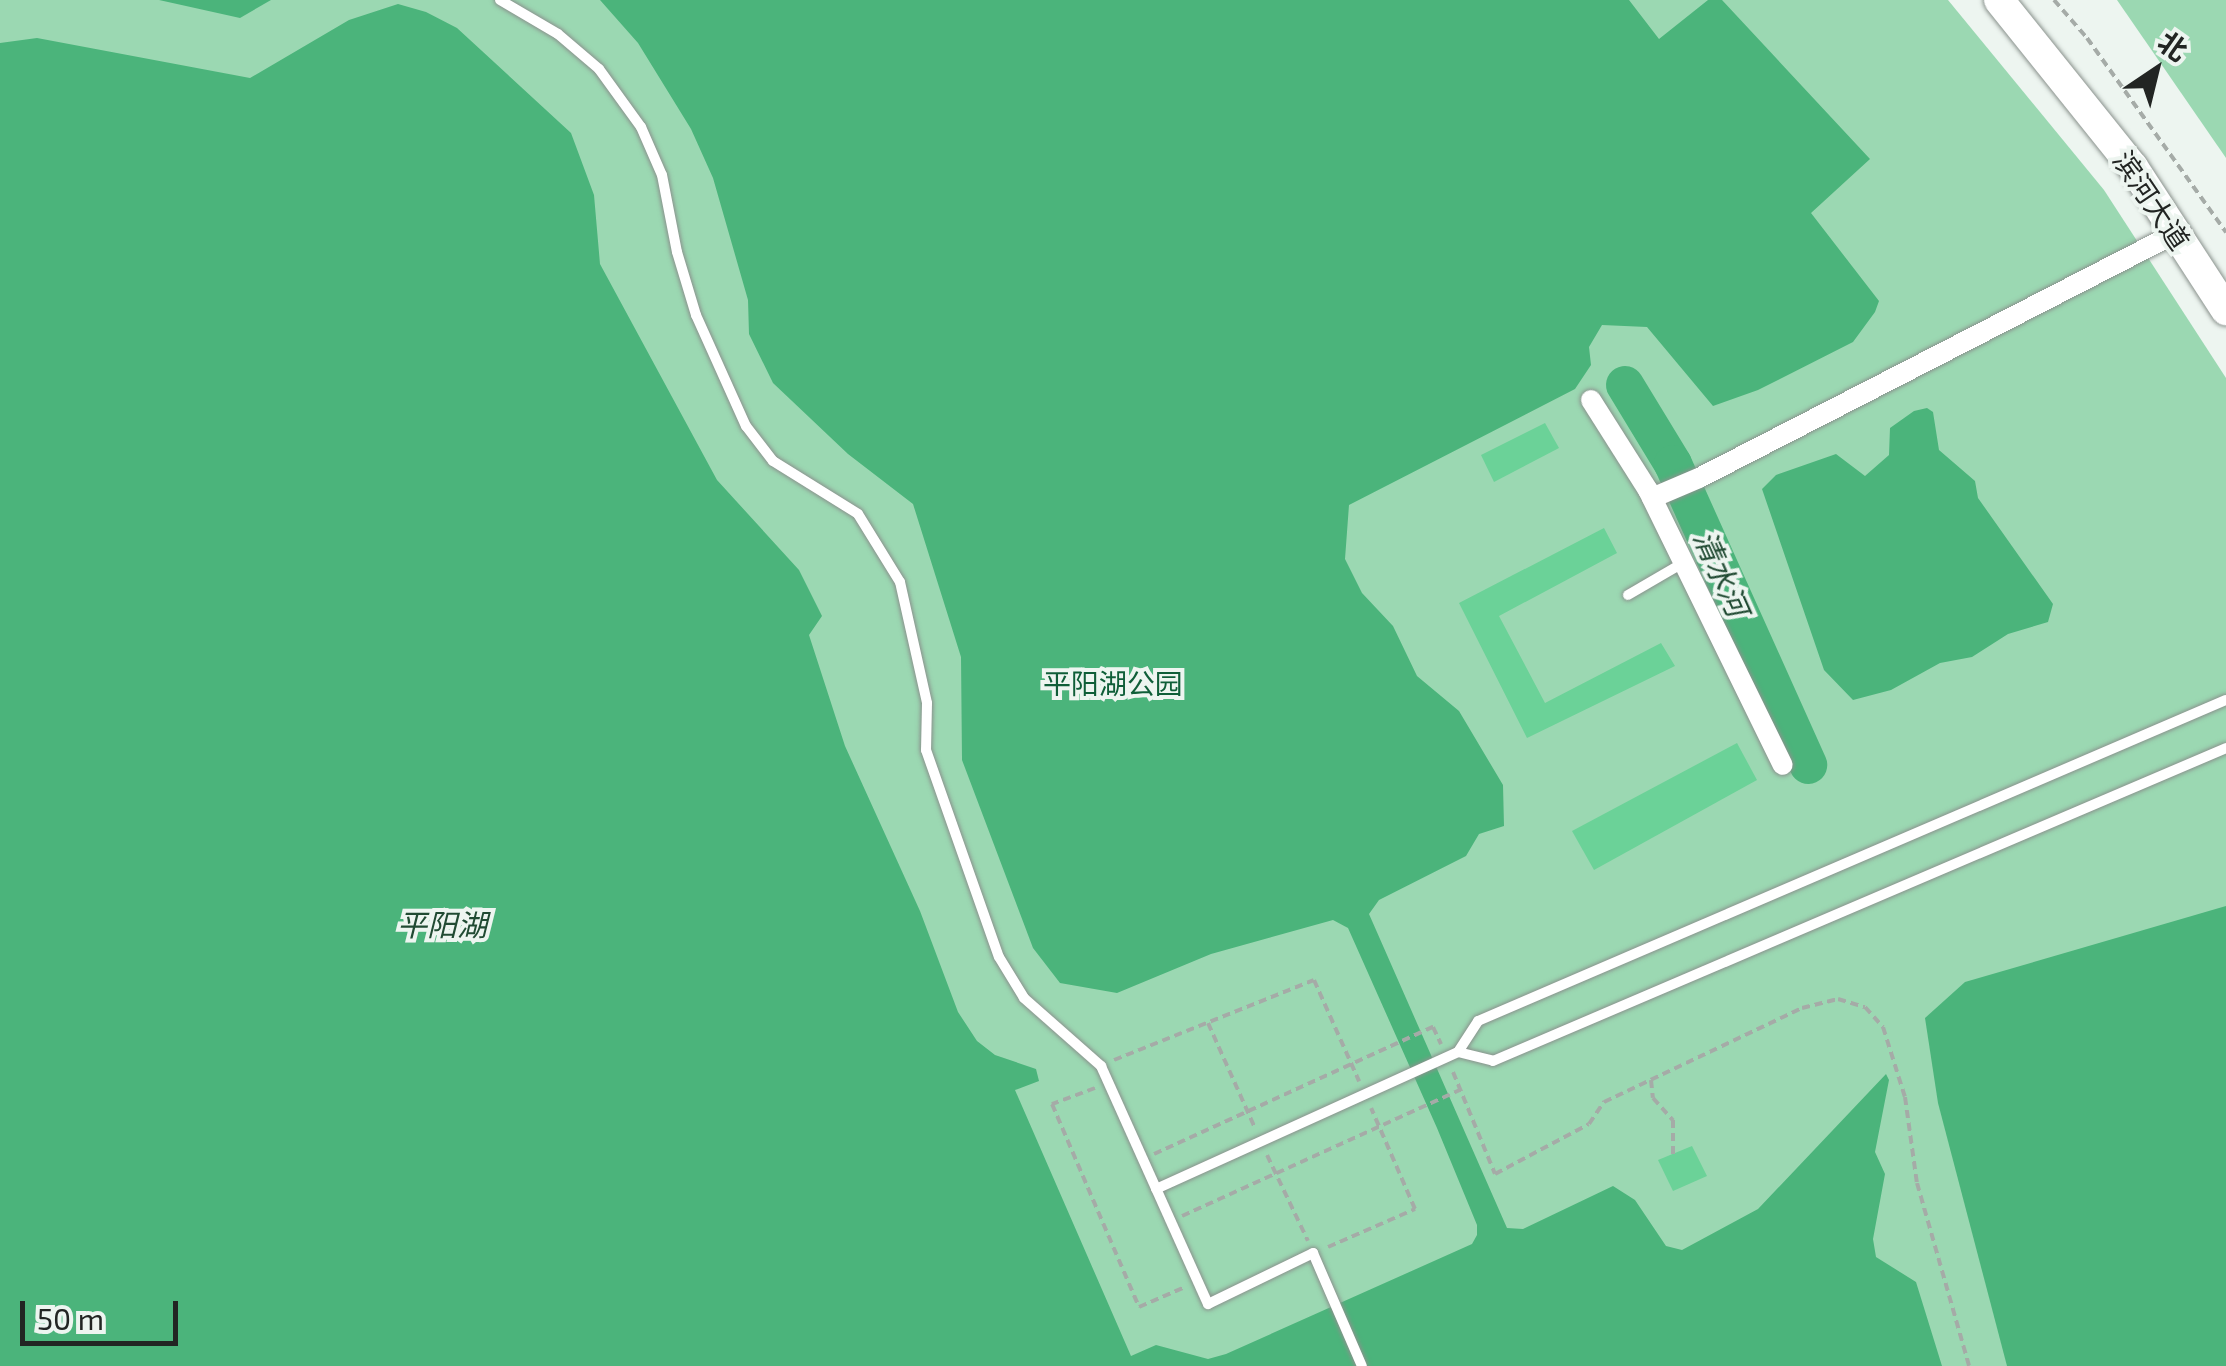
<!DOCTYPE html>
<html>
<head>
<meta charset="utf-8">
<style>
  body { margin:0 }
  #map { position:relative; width:2226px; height:1366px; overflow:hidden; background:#edf5f0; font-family:"Exo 2","Noto Sans SC",sans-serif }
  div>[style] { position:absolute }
  .green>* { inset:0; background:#9bd8b2 }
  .water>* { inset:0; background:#4bb47b }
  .river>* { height:38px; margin:-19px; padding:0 19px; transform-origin:19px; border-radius:19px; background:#4bb47b }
  .building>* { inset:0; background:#6bd298 }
  .path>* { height:4px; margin-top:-2px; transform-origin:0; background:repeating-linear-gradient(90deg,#a5aba7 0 8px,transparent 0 13px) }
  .roads { filter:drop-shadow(0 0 2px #8a928d) drop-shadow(0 0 2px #8a928d) }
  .service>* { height:10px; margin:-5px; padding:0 5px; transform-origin:5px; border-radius:5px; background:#fff }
  .minor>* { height:20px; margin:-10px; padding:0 10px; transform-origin:10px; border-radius:10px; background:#fff }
  .secondary>* { height:30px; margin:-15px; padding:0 15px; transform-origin:15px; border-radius:15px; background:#fff }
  span { translate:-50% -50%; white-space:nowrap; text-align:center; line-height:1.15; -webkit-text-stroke:8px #edf5f0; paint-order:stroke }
  .street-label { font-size:28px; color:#222523 }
  .park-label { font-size:28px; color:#0f5e38 }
  .water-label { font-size:30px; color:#214b33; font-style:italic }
  .north { position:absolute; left:2106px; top:20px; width:100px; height:100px; -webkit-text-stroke:8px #edf5f0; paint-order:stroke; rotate:35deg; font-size:28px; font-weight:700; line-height:40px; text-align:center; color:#222523 }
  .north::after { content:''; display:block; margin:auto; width:35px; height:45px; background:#222523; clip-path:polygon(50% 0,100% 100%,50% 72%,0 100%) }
  .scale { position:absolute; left:20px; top:1301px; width:158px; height:45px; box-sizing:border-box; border:5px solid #222523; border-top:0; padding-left:12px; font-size:30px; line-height:35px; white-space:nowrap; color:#222523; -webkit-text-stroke:8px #edf5f0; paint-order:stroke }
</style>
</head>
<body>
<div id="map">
  <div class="green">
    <div style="clip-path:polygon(0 0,1948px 0,2104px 190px,2226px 378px,2226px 1366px,0 1366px)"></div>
    <div style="clip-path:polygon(2117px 0,2226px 0,2226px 158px)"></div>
  </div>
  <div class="water">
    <div style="clip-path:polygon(159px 0,271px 0,240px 18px)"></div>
    <div style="clip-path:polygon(600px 0,1629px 0,1659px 39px,1708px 0,1722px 0,1870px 159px,1811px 213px,1879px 301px,1875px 312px,1853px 342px,1758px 390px,1713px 406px,1647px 327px,1602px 325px,1589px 347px,1591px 365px,1575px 389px,1349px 505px,1345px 559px,1362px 593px,1393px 626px,1417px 676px,1459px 711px,1503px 785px,1504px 826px,1479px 834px,1466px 856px,1379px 900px,1369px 914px,1507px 1228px,1523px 1229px,1613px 1186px,1635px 1200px,1666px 1246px,1682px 1250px,1758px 1209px,1886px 1074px,1889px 1080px,1875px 1152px,1885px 1174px,1873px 1239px,1876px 1257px,1916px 1282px,1942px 1366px,0 1366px,0 43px,37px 38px,250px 78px,349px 20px,398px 4px,426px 12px,457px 28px,571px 133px,594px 195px,600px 264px,717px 480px,799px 570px,822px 616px,809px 635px,845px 746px,920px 911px,958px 1012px,977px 1041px,995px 1055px,1036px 1069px,1039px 1081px,1015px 1090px,1131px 1356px,1156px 1345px,1208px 1359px,1226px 1354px,1472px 1244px,1477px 1235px,1477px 1225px,1437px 1128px,1348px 928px,1333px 920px,1211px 954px,1117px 993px,1060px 983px,1033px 948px,962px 760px,961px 657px,913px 504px,848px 454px,773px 383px,749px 334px,748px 300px,713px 178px,691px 129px,638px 43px)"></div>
    <div style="clip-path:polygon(1927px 408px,1933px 412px,1939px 450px,1975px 481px,1978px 498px,2053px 604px,2048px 622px,2008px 634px,1972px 657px,1940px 663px,1891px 690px,1853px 700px,1824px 670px,1762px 489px,1776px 475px,1836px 454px,1865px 476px,1889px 455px,1890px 428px,1914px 411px)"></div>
    <div style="clip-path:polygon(2226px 906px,2226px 1366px,2007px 1366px,1938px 1103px,1925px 1018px,1965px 982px)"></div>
  </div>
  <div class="river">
    <div style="left:1625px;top:385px;width:92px;rotate:58.7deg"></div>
    <div style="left:1673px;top:464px;width:330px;rotate:65.8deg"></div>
  </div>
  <div class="building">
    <div style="clip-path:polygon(1545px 423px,1559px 448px,1494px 482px,1481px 455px)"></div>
    <div style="clip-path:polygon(1604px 528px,1617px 553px,1499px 616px,1545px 703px,1661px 643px,1675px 666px,1527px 738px,1459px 603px)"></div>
    <div style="clip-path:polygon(1737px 743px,1757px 780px,1594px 870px,1572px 831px)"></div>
    <div style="clip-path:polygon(1692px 1146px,1707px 1176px,1673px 1191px,1658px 1160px)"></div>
  </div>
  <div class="path">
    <div style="left:2054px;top:0;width:50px;rotate:49deg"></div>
    <div style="left:2087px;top:38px;width:239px;rotate:54.4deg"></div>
    <div style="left:1208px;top:1023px;width:115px;rotate:65.9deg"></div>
    <div style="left:1114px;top:1060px;width:215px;rotate:-21.8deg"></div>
    <div style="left:1314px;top:980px;width:111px;rotate:66deg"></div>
    <div style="left:1453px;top:1072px;width:110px;rotate:67.6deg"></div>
    <div style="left:1495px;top:1174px;width:106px;rotate:-28deg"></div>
    <div style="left:1589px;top:1124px;width:27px;rotate:-56deg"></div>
    <div style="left:1604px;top:1102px;width:219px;rotate:-25.4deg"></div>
    <div style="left:1802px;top:1008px;width:37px;rotate:-14deg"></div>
    <div style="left:1838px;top:999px;width:28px;rotate:17deg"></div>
    <div style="left:1865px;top:1007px;width:27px;rotate:48deg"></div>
    <div style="left:1883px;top:1027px;width:73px;rotate:72.6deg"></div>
    <div style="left:1905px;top:1097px;width:87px;rotate:82.1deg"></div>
    <div style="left:1917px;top:1183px;width:190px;rotate:74.1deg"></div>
    <div style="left:1651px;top:1080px;width:18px;rotate:84deg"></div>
    <div style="left:1653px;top:1098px;width:30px;rotate:48deg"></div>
    <div style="left:1673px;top:1120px;width:34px;rotate:90deg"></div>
    <div style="left:1095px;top:1088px;width:46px;rotate:159.6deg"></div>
    <div style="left:1052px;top:1104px;width:221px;rotate:66.8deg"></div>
    <div style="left:1139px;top:1307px;width:48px;rotate:-23.4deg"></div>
    <div style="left:1154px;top:1154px;width:307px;rotate:-24.5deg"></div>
    <div style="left:1433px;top:1027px;width:19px;rotate:65deg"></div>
    <div style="left:1267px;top:1155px;width:95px;rotate:64.5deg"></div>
    <div style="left:1182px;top:1216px;width:305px;rotate:-24.4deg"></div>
    <div style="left:1328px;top:1247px;width:95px;rotate:-23.6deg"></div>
    <div style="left:1415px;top:1209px;width:110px;rotate:-113.5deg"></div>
  </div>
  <div class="roads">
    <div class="service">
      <div style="left:500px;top:0;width:67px;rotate:30.4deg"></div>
      <div style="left:558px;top:34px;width:54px;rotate:40.5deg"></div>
      <div style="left:599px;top:69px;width:72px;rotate:54.1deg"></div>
      <div style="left:641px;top:127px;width:52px;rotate:66.4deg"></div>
      <div style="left:662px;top:175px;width:78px;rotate:79deg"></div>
      <div style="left:677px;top:252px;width:66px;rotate:73.2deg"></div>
      <div style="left:696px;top:315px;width:122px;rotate:65.8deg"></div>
      <div style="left:746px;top:426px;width:44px;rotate:52.4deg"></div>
      <div style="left:773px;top:461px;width:100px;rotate:31.9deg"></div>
      <div style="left:858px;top:514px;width:80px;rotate:58.3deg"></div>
      <div style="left:900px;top:582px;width:124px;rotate:77.4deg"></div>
      <div style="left:927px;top:703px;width:47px;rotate:91.2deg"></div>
      <div style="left:926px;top:750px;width:219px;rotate:70.6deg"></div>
      <div style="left:999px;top:957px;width:48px;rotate:58.6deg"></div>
      <div style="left:1024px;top:998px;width:103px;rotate:41.4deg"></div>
      <div style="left:1101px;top:1066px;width:261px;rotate:65.8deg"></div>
      <div style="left:1208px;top:1304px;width:117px;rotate:-25.9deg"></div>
      <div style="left:1313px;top:1253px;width:123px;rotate:66.6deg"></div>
      <div style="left:1628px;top:595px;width:64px;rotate:-30.2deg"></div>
      <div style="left:1458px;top:1052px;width:36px;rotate:14deg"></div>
      <div style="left:1493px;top:1061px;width:797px;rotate:-23.12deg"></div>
      <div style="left:1156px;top:1189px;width:332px;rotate:-24.4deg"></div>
      <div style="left:1458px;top:1052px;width:37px;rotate:-57deg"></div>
      <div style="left:1478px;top:1021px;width:814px;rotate:-23.23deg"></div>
    </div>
    <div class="minor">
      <div style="left:1591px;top:400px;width:107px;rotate:57.7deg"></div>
      <div style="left:1648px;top:490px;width:306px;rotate:63.9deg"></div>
      <div style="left:1652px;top:498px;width:51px;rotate:-23.1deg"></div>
      <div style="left:1699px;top:478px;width:536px;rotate:-27.19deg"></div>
    </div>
    <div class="secondary">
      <div style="left:1999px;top:0;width:214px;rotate:51.3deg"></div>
      <div style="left:2133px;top:167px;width:171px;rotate:57deg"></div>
    </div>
  </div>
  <div class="street-label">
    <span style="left:2152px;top:200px;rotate:56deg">滨河大道</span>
  </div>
  <div class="park-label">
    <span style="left:1113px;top:683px">平阳湖公园</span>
  </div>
  <div class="water-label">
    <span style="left:1722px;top:573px;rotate:66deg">清水河</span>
    <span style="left:442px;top:924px">平阳湖</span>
  </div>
  <div class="north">北</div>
  <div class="scale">50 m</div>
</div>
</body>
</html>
